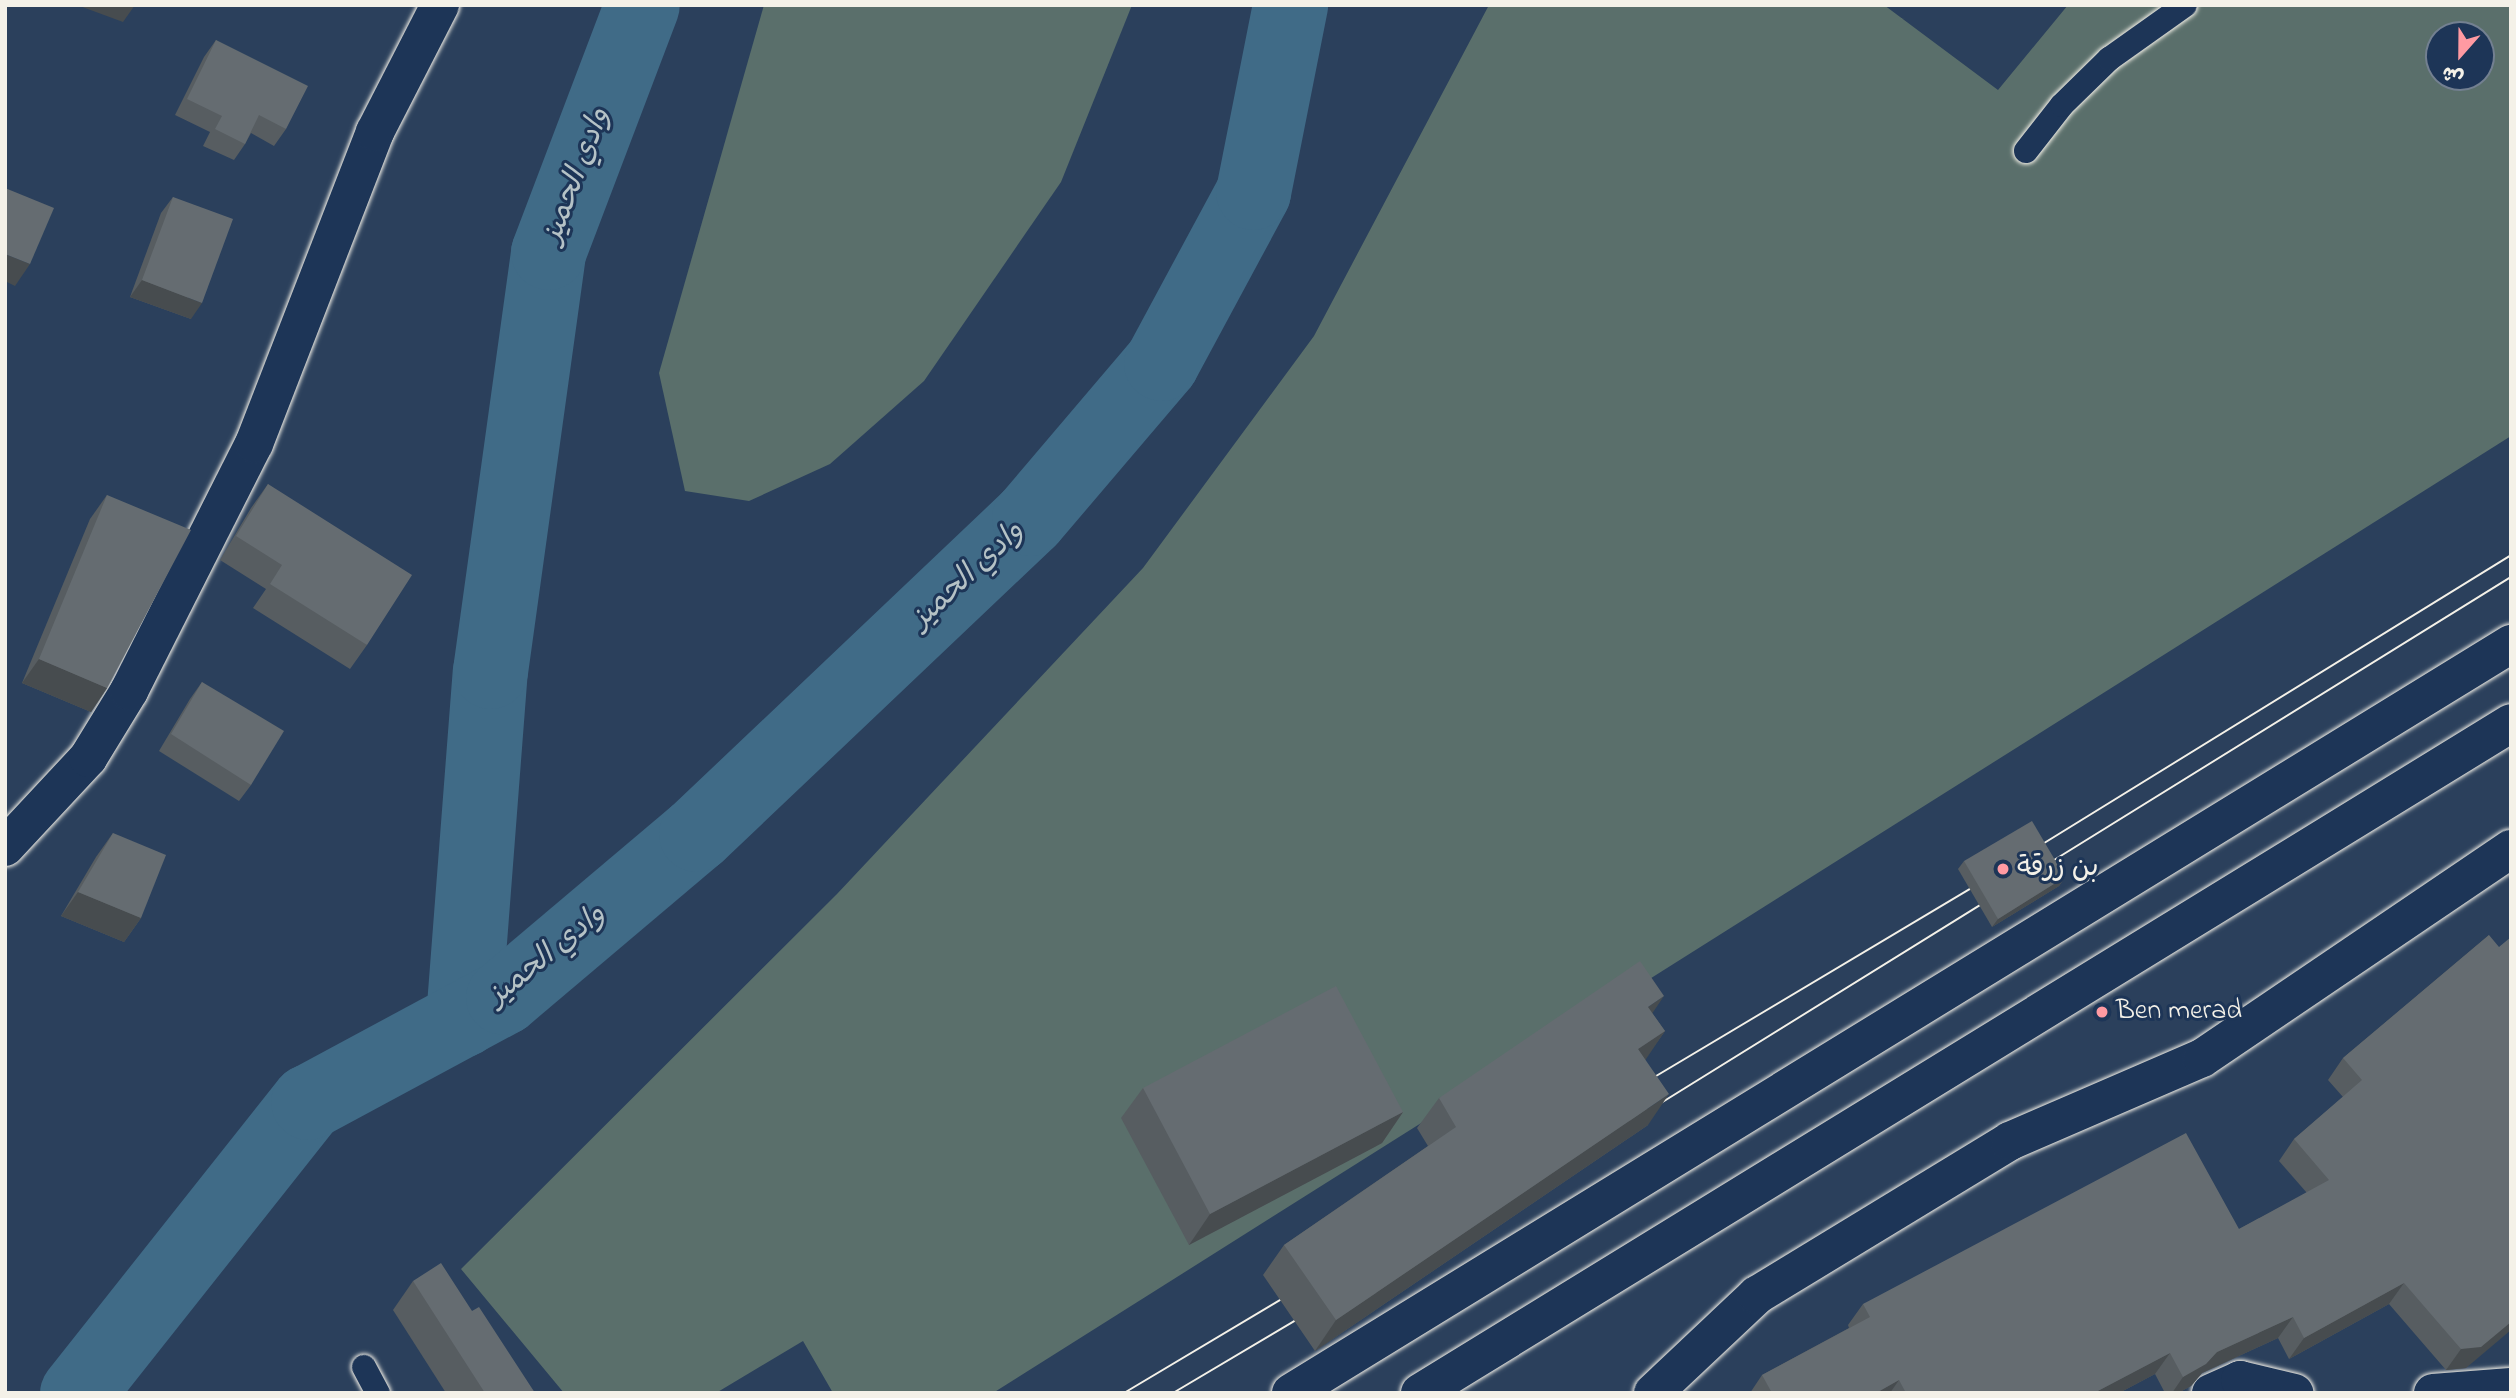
<!DOCTYPE html>
<html>
<head>
<meta charset="utf-8">
<style>
  body { margin:0 }
  #map { position:relative; width:2516px; height:1398px; overflow:hidden; background:#2b405c; font-family:"Indie Flower","Playpen Sans Arabic",sans-serif }
  div>[style] { position:absolute }
  .green>* { inset:0; background:#5a6f6b }
  .river>* { height:75px; margin:-37.5px; padding:0 37.5px; transform-origin:37.5px; border-radius:37.5px; background:#406b87 }
  .roads { filter:drop-shadow(0 0 2px #f4f1e8) drop-shadow(0 0 2px #f4f1e8) }
  .service>* { height:24px; margin:-12px; padding:0 12px; transform-origin:12px; border-radius:12px; background:#1d3557 }
  .minor>* { height:38px; margin:-19px; padding:0 19px; transform-origin:19px; border-radius:19px; background:#1d3557 }
  .primary>* { height:38px; margin:-19px; padding:0 19px; transform-origin:19px; border-radius:19px; background:#1d3557 }
  .tram>* { height:2px; margin:-1px; padding:0 1px; transform-origin:1px; border-radius:1px; background:#f4f1e8 }
  .wall>* { inset:0; background:#575d61 }
  .shaded-wall>* { inset:0; background:#474c4f }
  .building>* { inset:0; background:#656c71 }
  .dots>* { width:19px; height:19px; translate:-50% -50%; box-sizing:border-box; border:4px solid #1d3557; border-radius:50% }
  span { translate:-50% -50%; white-space:nowrap; text-align:center; line-height:1.15; -webkit-text-stroke:6px #1d3557; paint-order:stroke }
  .poi-label { font-size:28px; color:#f4f1e8 }
  .left { translate:0 -50%; text-align:left }
  .water-label { font-size:30px; color:#b5c2c6; font-style:italic }
  .frame { position:absolute; inset:0; border:7px solid #f4f1e8; pointer-events:none }
  .north { position:absolute; left:2425px; top:21px; width:70px; height:70px; box-sizing:border-box; background:#1d3557; border:2px solid #738091; border-radius:50%; rotate:201deg; font-size:19px; font-weight:700; line-height:28px; text-align:center; color:#f4f1e8 }
  .north::after { content:''; display:block; margin:auto; width:24px; height:32px; background:#ff9aa2; clip-path:polygon(50% 0,100% 100%,50% 72%,0 100%) }
</style>
</head>
<body>
<div id="map">
  <div class="green">
    <div style="clip-path:polygon(764px 5px,1132px 5px,1061px 182px,924px 381px,830px 464px,749px 501px,685px 491px,659px 373px)"></div>
    <div style="clip-path:polygon(evenodd,1489px 5px,1884px 5px,1998px 90px,2068px 5px,2511px 5px,2511px 436px,993px 1393px,833px 1393px,803px 1341px,716px 1393px,564px 1393px,461px 1269px,837px 894px,1143px 568px,1314px 336px,1489px 5px,2439px 35px,2481px 35px,2481px 77px,2439px 77px,2439px 35px)"></div>
  </div>
  <div class="river">
    <div style="left:463px;top:1019px;width:349px;rotate:-85.6deg"></div>
    <div style="left:490px;top:671px;width:423px;rotate:-82.1deg"></div>
    <div style="left:548px;top:252px;width:264px;rotate:-69.2deg"></div>
    <div style="left:77px;top:1393px;width:372px;rotate:-51.6deg"></div>
    <div style="left:308px;top:1102px;width:221px;rotate:-28.3deg"></div>
    <div style="left:503px;top:997px;width:253px;rotate:-40.2deg"></div>
    <div style="left:696px;top:834px;width:459px;rotate:-43.5deg"></div>
    <div style="left:1029px;top:518px;width:204px;rotate:-49.6deg"></div>
    <div style="left:1161px;top:363px;width:194px;rotate:-61.7deg"></div>
    <div style="left:1253px;top:192px;width:191px;rotate:-78.8deg"></div>
  </div>
  <div class="roads">
    <div class="service">
      <div style="left:2026px;top:151px;width:58px;rotate:-52deg"></div>
      <div style="left:2062px;top:105px;width:66px;rotate:-44.4deg"></div>
      <div style="left:2109px;top:59px;width:93px;rotate:-35.4deg"></div>
      <div style="left:364px;top:1367px;width:30px;rotate:62deg"></div>
    </div>
    <div class="minor">
      <div style="left:5px;top:847px;width:122px;rotate:-47deg"></div>
      <div style="left:88px;top:758px;width:79px;rotate:-58.5deg"></div>
      <div style="left:129px;top:691px;width:277px;rotate:-63.2deg"></div>
      <div style="left:254px;top:444px;width:335px;rotate:-68.8deg"></div>
      <div style="left:375px;top:132px;width:143px;rotate:-62.9deg"></div>
      <div style="left:1653px;top:1393px;width:143px;rotate:-43.3deg"></div>
      <div style="left:1757px;top:1295px;width:296px;rotate:-31.3deg"></div>
      <div style="left:2010px;top:1141px;width:209px;rotate:-23.4deg"></div>
      <div style="left:2202px;top:1058px;width:373px;rotate:-34.1deg"></div>
      <div style="left:2211px;top:1393px;width:32px;rotate:-24deg"></div>
      <div style="left:2240px;top:1380px;width:56px;rotate:13.5deg"></div>
      <div style="left:2433px;top:1393px;width:78px;rotate:-4.4deg"></div>
    </div>
    <div class="primary">
      <div style="left:1291px;top:1393px;width:1432px;rotate:-31.55deg"></div>
      <div style="left:1420px;top:1393px;width:1280px;rotate:-31.55deg"></div>
    </div>
  </div>
  <div class="tram">
    <div style="left:2028px;top:853px;width:568px;rotate:-31.67deg"></div>
    <div style="left:2038px;top:870px;width:556px;rotate:-31.78deg"></div>
    <div style="left:1641px;top:1085px;width:403px;rotate:-30.8deg"></div>
    <div style="left:1648px;top:1111px;width:410px;rotate:-31.8deg"></div>
    <div style="left:1124px;top:1393px;width:199px;rotate:-30.8deg"></div>
    <div style="left:1173px;top:1393px;width:161px;rotate:-30.7deg"></div>
  </div>
  <div class="wall">
    <div style="clip-path:polygon(216px 40px,286px 129px,274px 146px,251px 133px,245px 144px,234px 160px,203px 146px,210px 132px,175px 115px,204px 57px)"></div>
    <div style="clip-path:polygon(173px 197px,191px 319px,130px 297px,161px 213px)"></div>
    <div style="clip-path:polygon(268px 484px,367px 645px,350px 669px,253px 608px,266px 589px,220px 560px,251px 508px)"></div>
    <div style="clip-path:polygon(107px 495px,107px 688px,91px 712px,22px 683px,90px 519px)"></div>
    <div style="clip-path:polygon(202px 682px,251px 785px,239px 801px,159px 751px,190px 699px)"></div>
    <div style="clip-path:polygon(113px 833px,141px 918px,124px 942px,61px 916px,96px 857px)"></div>
    <div style="clip-path:polygon(1964px 861px,2065px 877px,2059px 886px,1992px 927px,1958px 869px)"></div>
    <div style="clip-path:polygon(2489px 935px,2466px 1368px,2446px 1370px,2389px 1304px,2289px 1359px,2278px 1338px,2202px 1373px,2191px 1386px,2178px 1393px,2165px 1393px,2155px 1374px,2119px 1393px,1750px 1393px,1762px 1375px,1849px 1328px,1848px 1325px,1863px 1304px,2239px 1229px,2307px 1193px,2279px 1161px,2294px 1139px,2343px 1097px,2328px 1080px,2343px 1058px)"></div>
    <div style="clip-path:polygon(1652px 1013px,1665px 1031px,1645px 1059px,1648px 1125px,1315px 1351px,1263px 1275px,1284px 1245px,1428px 1146px,1417px 1128px,1439px 1098px)"></div>
    <div style="clip-path:polygon(1143px 1088px,1403px 1112px,1382px 1143px,1189px 1245px,1121px 1118px)"></div>
    <div style="clip-path:polygon(413px 1281px,472px 1311px,535px 1393px,446px 1393px,393px 1310px)"></div>
  </div>
  <div class="shaded-wall">
    <div style="clip-path:polygon(77px 5px,135px 5px,123px 22px)"></div>
    <div style="clip-path:polygon(5px 254px,30px 264px,15px 286px,5px 281px)"></div>
    <div style="clip-path:polygon(142px 280px,202px 303px,191px 319px,130px 297px)"></div>
    <div style="clip-path:polygon(39px 659px,107px 688px,91px 712px,22px 683px)"></div>
    <div style="clip-path:polygon(2065px 877px,2059px 886px,1992px 927px,1998px 919px)"></div>
    <div style="clip-path:polygon(78px 892px,141px 918px,124px 942px,61px 916px)"></div>
    <div style="clip-path:polygon(1664px 996px,1643px 1027px,1648px 1007px)"></div>
    <div style="clip-path:polygon(1665px 1031px,1644px 1062px,1638px 1049px)"></div>
    <div style="clip-path:polygon(1669px 1094px,1648px 1125px,1315px 1351px,1336px 1320px)"></div>
    <div style="clip-path:polygon(1403px 1112px,1382px 1143px,1189px 1245px,1210px 1214px)"></div>
    <div style="clip-path:polygon(2404px 1283px,2389px 1304px,2289px 1359px,2304px 1338px)"></div>
    <div style="clip-path:polygon(2293px 1317px,2278px 1338px,2202px 1373px,2191px 1386px,2178px 1393px,2172px 1393px,2183px 1377px,2217px 1352px)"></div>
    <div style="clip-path:polygon(2511px 1322px,2511px 1330px,2466px 1368px,2446px 1370px,2461px 1349px)"></div>
    <div style="clip-path:polygon(2170px 1353px,2155px 1374px,2119px 1393px,2094px 1393px)"></div>
    <div style="clip-path:polygon(1899px 1380px,1890px 1393px,1876px 1393px)"></div>
  </div>
  <div class="building">
    <div style="clip-path:polygon(216px 40px,308px 86px,286px 129px,259px 115px,245px 144px,215px 129px,222px 116px,187px 99px)"></div>
    <div style="clip-path:polygon(5px 188px,54px 208px,30px 264px,5px 254px)"></div>
    <div style="clip-path:polygon(173px 197px,233px 219px,202px 303px,142px 280px)"></div>
    <div style="clip-path:polygon(268px 484px,412px 575px,367px 645px,270px 584px,282px 565px,236px 536px)"></div>
    <div style="clip-path:polygon(107px 495px,191px 530px,107px 688px,39px 659px)"></div>
    <div style="clip-path:polygon(202px 682px,284px 731px,251px 785px,171px 734px)"></div>
    <div style="clip-path:polygon(2032px 821px,2065px 877px,1998px 919px,1964px 861px)"></div>
    <div style="clip-path:polygon(113px 833px,166px 855px,141px 918px,78px 892px)"></div>
    <div style="clip-path:polygon(2489px 935px,2499px 947px,2511px 937px,2511px 1322px,2481px 1347px,2461px 1349px,2404px 1283px,2304px 1338px,2293px 1317px,2217px 1352px,2206px 1364px,2183px 1377px,2170px 1353px,2094px 1393px,1906px 1393px,1899px 1380px,1876px 1393px,1772px 1393px,1762px 1375px,1870px 1317px,1863px 1304px,2186px 1133px,2239px 1229px,2329px 1180px,2294px 1139px,2362px 1080px,2343px 1058px)"></div>
    <div style="clip-path:polygon(1640px 961px,1664px 996px,1648px 1007px,1665px 1031px,1638px 1049px,1669px 1094px,1336px 1320px,1284px 1245px,1456px 1127px,1439px 1098px)"></div>
    <div style="clip-path:polygon(1336px 986px,1403px 1112px,1210px 1214px,1143px 1088px)"></div>
    <div style="clip-path:polygon(441px 1263px,472px 1311px,479px 1307px,535px 1393px,485px 1393px,413px 1281px)"></div>
  </div>
  <div class="dots">
    <div style="left:2003px;top:869px;background:#ff9aa2"></div>
    <div style="left:2102px;top:1012px;background:#ff9aa2"></div>
  </div>
  <div class="poi-label">
    <span class="left" style="left:2017px;top:869px">بن زرقة</span>
    <span class="left" style="left:2116px;top:1012px">Ben merad</span>
  </div>
  <div class="water-label">
    <span style="left:577px;top:176px;rotate:-69deg">وادي الحميز</span>
    <span style="left:968px;top:576px;rotate:-43deg">وادي الحميز</span>
    <span style="left:547px;top:956px;rotate:-39deg">وادي الحميز</span>
  </div>
  <div class="frame"></div>
  <div class="north">ش</div>
</div>
</body>
</html>
